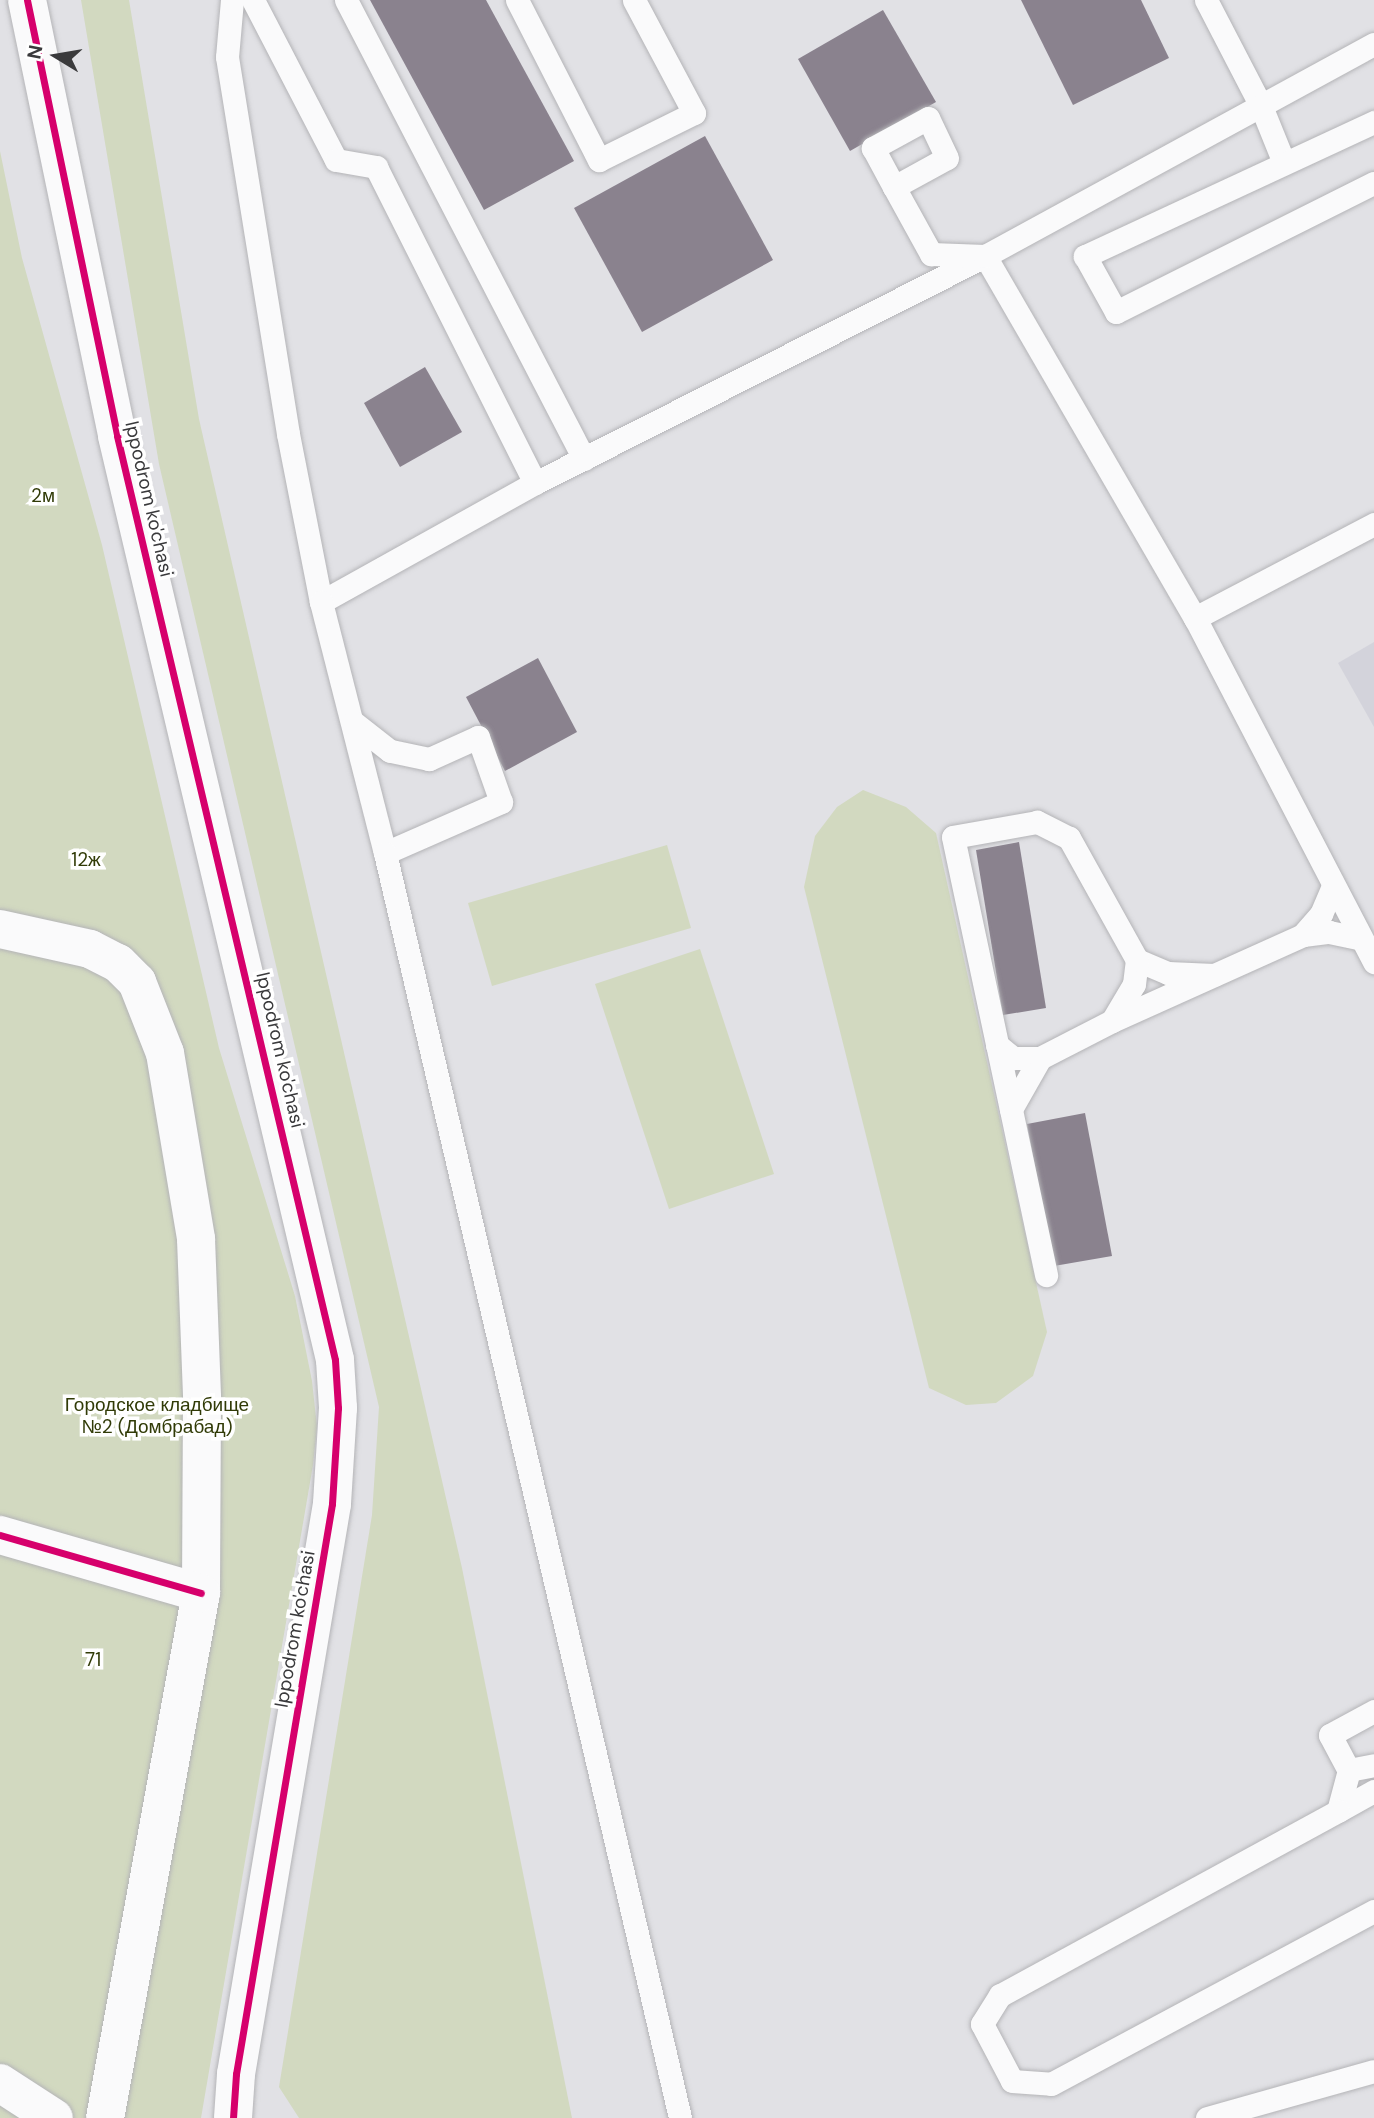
<!DOCTYPE html>
<html>
<head>
<meta charset="utf-8">
<style>
  body { margin:0 }
  #map { position:relative; width:1374px; height:2118px; overflow:hidden; background:#e1e1e5; font-family:"DM Sans",sans-serif }
  div>[style] { position:absolute }
  .built>* { inset:0; background:#d3d3db }
  .green>* { inset:0; background:#d2d9c0 }
  .building>* { inset:0; background:#8a828e }
  .roads { filter:drop-shadow(0 0 2px #b4b4b7) drop-shadow(0 0 2px #b4b4b7) }
  .lane>* { height:23px; margin:-11.5px; padding:0 11.5px; transform-origin:11.5px; border-radius:11.5px; background:#fafafb }
  .street>* { height:38px; margin:-19px; padding:0 19px; transform-origin:19px; border-radius:19px; background:#fafafb }
  .cycleway>* { height:7px; margin:-3.5px; padding:0 3.5px; transform-origin:3.5px; border-radius:3.5px; background:#d6006c }
  span { translate:-50% -50%; white-space:nowrap; text-align:center; line-height:1.15; -webkit-text-stroke:7px #fff; paint-order:stroke }
  .park-label { font-size:19px; color:#313b07 }
  .street-label { font-size:19px; color:#3a3a3c }
  .north { position:absolute; left:21px; top:21px; width:70px; height:70px; -webkit-text-stroke:5px #fff; paint-order:stroke; rotate:281deg; font-size:19px; font-weight:700; line-height:28px; text-align:center; color:#3a3a3c }
  .north::after { content:''; display:block; margin:auto; width:24px; height:32px; background:#3a3a3c; clip-path:polygon(50% 0,100% 100%,50% 72%,0 100%) }
</style>
</head>
<body>
<div id="map">
  <div class="built">
    <div style="clip-path:polygon(1374px 642px,1374px 727px,1338px 663px)"></div>
  </div>
  <div class="green">
    <div style="clip-path:polygon(81px 0,129px 0,199px 419px,462px 1568px,572px 2118px,299px 2118px,279px 2087px,372px 1515px,379px 1407px,159px 464px)"></div>
    <div style="clip-path:polygon(0 151px,22px 258px,102px 545px,219px 1048px,295px 1296px,312px 1381px,317px 1427px,313px 1465px,201px 2118px,0 2118px)"></div>
    <div style="clip-path:polygon(863px 790px,906px 807px,936px 833px,1047px 1332px,1033px 1376px,996px 1403px,966px 1405px,929px 1388px,804px 887px,815px 836px,837px 807px)"></div>
    <div style="clip-path:polygon(667px 845px,691px 928px,492px 986px,468px 903px)"></div>
    <div style="clip-path:polygon(700px 949px,774px 1174px,669px 1209px,595px 984px)"></div>
  </div>
  <div class="building">
    <div style="clip-path:polygon(370px 0,486px 0,574px 161px,484px 210px)"></div>
    <div style="clip-path:polygon(1021px 0,1141px 0,1169px 58px,1073px 105px)"></div>
    <div style="clip-path:polygon(883px 10px,936px 102px,850px 151px,798px 59px)"></div>
    <div style="clip-path:polygon(705px 136px,773px 260px,642px 332px,574px 208px)"></div>
    <div style="clip-path:polygon(425px 367px,462px 432px,400px 467px,364px 403px)"></div>
    <div style="clip-path:polygon(538px 658px,577px 732px,505px 771px,466px 697px)"></div>
    <div style="clip-path:polygon(1019px 842px,1046px 1008px,1003px 1015px,976px 850px)"></div>
    <div style="clip-path:polygon(1085px 1113px,1112px 1256px,1054px 1266px,1027px 1124px)"></div>
  </div>
  <div class="roads">
    <div class="lane">
      <div style="left:232px;top:0;width:57px;rotate:95deg"></div>
      <div style="left:227px;top:57px;width:382px;rotate:80.8deg"></div>
      <div style="left:288px;top:434px;width:171px;rotate:78.9deg"></div>
      <div style="left:321px;top:602px;width:245px;rotate:-29.1deg"></div>
      <div style="left:535px;top:483px;width:504px;rotate:-26.77deg"></div>
      <div style="left:985px;top:256px;width:419px;rotate:59.9deg"></div>
      <div style="left:1195px;top:618px;width:388px;rotate:62.5deg"></div>
      <div style="left:253px;top:0;width:180px;rotate:62.6deg"></div>
      <div style="left:336px;top:160px;width:41px;rotate:9.9deg"></div>
      <div style="left:376px;top:167px;width:354px;rotate:63.3deg"></div>
      <div style="left:346px;top:0;width:517px;rotate:62.59deg"></div>
      <div style="left:517px;top:0;width:180px;rotate:62.9deg"></div>
      <div style="left:599px;top:160px;width:106px;rotate:-26.3deg"></div>
      <div style="left:694px;top:113px;width:128px;rotate:-118deg"></div>
      <div style="left:1206px;top:0;width:119px;rotate:62.6deg"></div>
      <div style="left:1261px;top:106px;width:61px;rotate:68deg"></div>
      <div style="left:1374px;top:122px;width:319px;rotate:155.1deg"></div>
      <div style="left:1085px;top:256px;width:64px;rotate:61deg"></div>
      <div style="left:1116px;top:312px;width:288px;rotate:-26.6deg"></div>
      <div style="left:894px;top:187px;width:60px;rotate:-28.7deg"></div>
      <div style="left:947px;top:158px;width:44px;rotate:-115.4deg"></div>
      <div style="left:928px;top:118px;width:63px;rotate:151.4deg"></div>
      <div style="left:873px;top:148px;width:44px;rotate:61.7deg"></div>
      <div style="left:894px;top:187px;width:77px;rotate:61.1deg"></div>
      <div style="left:931px;top:254px;width:54px;rotate:2.1deg"></div>
      <div style="left:985px;top:256px;width:443px;rotate:-28.6deg"></div>
      <div style="left:321px;top:602px;width:259px;rotate:75.7deg"></div>
      <div style="left:385px;top:853px;width:127px;rotate:-23.7deg"></div>
      <div style="left:501px;top:802px;width:69px;rotate:-109.5deg"></div>
      <div style="left:478px;top:737px;width:54px;rotate:155.8deg"></div>
      <div style="left:429px;top:759px;width:40px;rotate:-168deg"></div>
      <div style="left:390px;top:751px;width:47px;rotate:-141.9deg"></div>
      <div style="left:1195px;top:618px;width:202px;rotate:-27.7deg"></div>
      <div style="left:385px;top:853px;width:1299px;rotate:76.87deg"></div>
      <div style="left:1333px;top:886px;width:30px;rotate:113deg"></div>
      <div style="left:1321px;top:914px;width:28px;rotate:131deg"></div>
      <div style="left:1303px;top:935px;width:26px;rotate:-7deg"></div>
      <div style="left:1329px;top:932px;width:33px;rotate:12deg"></div>
      <div style="left:1137px;top:960px;width:34px;rotate:23deg"></div>
      <div style="left:1168px;top:973px;width:46px;rotate:2.5deg"></div>
      <div style="left:1112px;top:1021px;width:209px;rotate:-24.2deg"></div>
      <div style="left:997px;top:1045px;width:21px;rotate:39deg"></div>
      <div style="left:1013px;top:1058px;width:27px"></div>
      <div style="left:1040px;top:1058px;width:59px;rotate:119.6deg"></div>
      <div style="left:1040px;top:1058px;width:81px;rotate:-27.2deg"></div>
      <div style="left:1112px;top:1021px;width:43px;rotate:-59.3deg"></div>
      <div style="left:1134px;top:984px;width:24px;rotate:-83deg"></div>
      <div style="left:1137px;top:960px;width:140px;rotate:-119.1deg"></div>
      <div style="left:1069px;top:838px;width:36px;rotate:-153deg"></div>
      <div style="left:1037px;top:822px;width:85px;rotate:169.9deg"></div>
      <div style="left:953px;top:837px;width:448px;rotate:78deg"></div>
      <div style="left:1374px;top:1711px;width:50px;rotate:151.4deg"></div>
      <div style="left:1330px;top:1735px;width:40px;rotate:62deg"></div>
      <div style="left:1349px;top:1770px;width:42px;rotate:105deg"></div>
      <div style="left:1338px;top:1811px;width:41px;rotate:-29.1deg"></div>
      <div style="left:1349px;top:1770px;width:25px;rotate:-11deg"></div>
      <div style="left:1338px;top:1811px;width:385px;rotate:151.4deg"></div>
      <div style="left:1000px;top:1995px;width:34px;rotate:122deg"></div>
      <div style="left:982px;top:2024px;width:64px;rotate:62.2deg"></div>
      <div style="left:1012px;top:2081px;width:39px;rotate:4deg"></div>
      <div style="left:1051px;top:2084px;width:366px;rotate:-28.2deg"></div>
      <div style="left:1207px;top:2118px;width:173px;rotate:-15.7deg"></div>
    </div>
    <div class="street">
      <div style="left:27px;top:0;width:445px;rotate:78.3deg"></div>
      <div style="left:117px;top:436px;width:949px;rotate:76.72deg"></div>
      <div style="left:335px;top:1360px;width:48px;rotate:86.4deg"></div>
      <div style="left:338px;top:1408px;width:96px;rotate:93.6deg"></div>
      <div style="left:332px;top:1504px;width:578px;rotate:99.56deg"></div>
      <div style="left:236px;top:2074px;width:44px;rotate:93.9deg"></div>
      <div style="left:0;top:929px;width:92px;rotate:12.5deg"></div>
      <div style="left:90px;top:949px;width:31px;rotate:27deg"></div>
      <div style="left:118px;top:963px;width:27px;rotate:45deg"></div>
      <div style="left:137px;top:982px;width:76px;rotate:68.5deg"></div>
      <div style="left:165px;top:1053px;width:189px;rotate:80.5deg"></div>
      <div style="left:196px;top:1239px;width:159px;rotate:87.8deg"></div>
      <div style="left:202px;top:1398px;width:195px;rotate:90.3deg"></div>
      <div style="left:201px;top:1593px;width:534px;rotate:100.36deg"></div>
      <div style="left:0;top:1535px;width:209px;rotate:16.1deg"></div>
      <div style="left:0;top:2083px;width:64px;rotate:32.9deg"></div>
    </div>
  </div>
  <div class="cycleway">
    <div style="left:27px;top:0;width:445px;rotate:78.3deg"></div>
    <div style="left:117px;top:436px;width:949px;rotate:76.72deg"></div>
    <div style="left:335px;top:1360px;width:48px;rotate:86.4deg"></div>
    <div style="left:338px;top:1408px;width:96px;rotate:93.6deg"></div>
    <div style="left:332px;top:1504px;width:578px;rotate:99.56deg"></div>
    <div style="left:236px;top:2074px;width:44px;rotate:93.9deg"></div>
    <div style="left:0;top:1535px;width:209px;rotate:16.1deg"></div>
  </div>
  <div class="park-label">
    <span style="left:43px;top:496px">2м</span>
    <span style="left:86px;top:860px">12ж</span>
    <span style="left:157px;top:1416px">Городское кладбище<br>№2 (Домбрабад)</span>
    <span style="left:93px;top:1660px">71</span>
  </div>
  <div class="street-label">
    <span style="left:149px;top:499px;rotate:77deg">Ippodrom ko'chasi</span>
    <span style="left:280px;top:1050px;rotate:77deg">Ippodrom ko'chasi</span>
    <span style="left:295px;top:1629px;rotate:-80deg">Ippodrom ko'chasi</span>
  </div>
  <div class="north">N</div>
</div>
</body>
</html>
